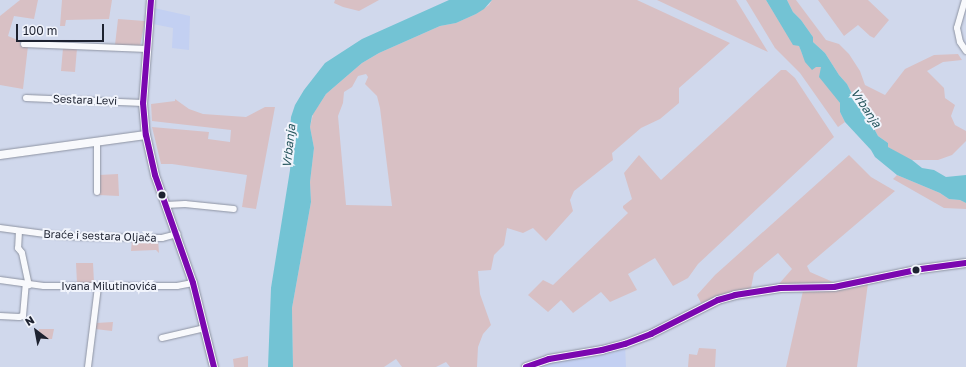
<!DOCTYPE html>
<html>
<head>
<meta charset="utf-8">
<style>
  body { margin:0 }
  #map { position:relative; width:966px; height:367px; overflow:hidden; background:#d0d8ec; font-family:"Golos Text",sans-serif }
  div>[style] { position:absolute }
  .built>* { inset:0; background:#c3d0f2 }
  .green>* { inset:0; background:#d8c0c4 }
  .water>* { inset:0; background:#73c3d4 }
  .roads { filter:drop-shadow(0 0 1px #8d93a2) drop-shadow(0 0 1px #8d93a2) }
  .street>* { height:6px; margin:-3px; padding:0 3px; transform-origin:3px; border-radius:3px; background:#f8f9fc }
  .secondary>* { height:8px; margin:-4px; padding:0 4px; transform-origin:4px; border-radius:4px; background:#f8f9fc }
  .bus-1>* { height:6px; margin:-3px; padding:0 3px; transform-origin:3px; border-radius:3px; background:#7b07b0 }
  .dots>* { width:11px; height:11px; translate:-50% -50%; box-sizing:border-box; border:2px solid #f1f4fc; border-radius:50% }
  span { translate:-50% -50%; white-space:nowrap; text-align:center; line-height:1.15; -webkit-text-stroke:4px #f1f4fc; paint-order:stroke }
  .street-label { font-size:11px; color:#1d2230 }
  .water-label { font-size:12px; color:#27565d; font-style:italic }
  .north { position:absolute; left:16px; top:311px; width:40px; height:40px; -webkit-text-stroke:3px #f1f4fc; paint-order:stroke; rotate:328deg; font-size:11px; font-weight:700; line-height:16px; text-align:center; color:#1d2230 }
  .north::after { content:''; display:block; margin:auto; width:14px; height:18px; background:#1d2230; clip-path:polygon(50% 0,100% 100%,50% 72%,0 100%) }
  .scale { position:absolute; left:16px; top:24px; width:88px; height:18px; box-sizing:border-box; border:2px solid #1d2230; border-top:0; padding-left:5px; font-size:12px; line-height:14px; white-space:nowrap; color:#1d2230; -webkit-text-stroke:3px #f1f4fc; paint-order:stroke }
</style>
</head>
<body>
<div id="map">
  <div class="built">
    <div style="clip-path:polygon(154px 8px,190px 16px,189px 50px,172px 48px,173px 28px,153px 24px)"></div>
    <div style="clip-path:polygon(625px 344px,626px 367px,526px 367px)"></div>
  </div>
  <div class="green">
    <div style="clip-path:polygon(20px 0,38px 0,34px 19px,14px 16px,8px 36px,20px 41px,20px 45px,28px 46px,23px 89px,0 85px,0 16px)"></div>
    <div style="clip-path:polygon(62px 0,112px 0,109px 19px,66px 20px,65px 26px,60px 26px)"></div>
    <div style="clip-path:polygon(335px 0,379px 0,359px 11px,343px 7px,334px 3px)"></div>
    <div style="clip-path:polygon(evenodd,492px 0,637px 0,730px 43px,679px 88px,679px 103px,660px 119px,641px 128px,612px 153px,613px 160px,574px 191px,570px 200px,573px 211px,546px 241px,533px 228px,523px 233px,507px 228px,504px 245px,494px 255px,491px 270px,478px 271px,480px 294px,491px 325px,483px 334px,478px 347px,477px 367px,450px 367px,446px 362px,436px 367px,402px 367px,396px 359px,384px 367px,293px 367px,292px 308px,311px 202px,310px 182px,314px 148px,310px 127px,313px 114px,326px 94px,362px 63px,379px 53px,440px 26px,456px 23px,476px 14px,489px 5px,492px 0,366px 74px,368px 77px,365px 84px,377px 96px,380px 108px,392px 206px,346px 205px,338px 116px,343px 103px,344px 92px,352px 87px,358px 76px,366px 74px)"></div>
    <div style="clip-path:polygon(657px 0,736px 0,768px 52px)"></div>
    <div style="clip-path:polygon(746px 0,766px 0,793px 44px,799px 46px,803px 56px,815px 67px,821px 67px,821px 79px,835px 95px,840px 103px,840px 112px,845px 122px,838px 127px,800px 73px,775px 48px)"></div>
    <div style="clip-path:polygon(787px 0,796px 0,826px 40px,839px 44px,849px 54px,860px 71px,865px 85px,885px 95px,905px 69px,934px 55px,958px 54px,962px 60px,943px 62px,927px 71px,944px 88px,945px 98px,955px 105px,951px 116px,955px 125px,966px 131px,966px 141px,952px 155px,938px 160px,909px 160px,888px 147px,888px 143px,878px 136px,861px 104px,856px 102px,847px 84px,839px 75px,825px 53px,813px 42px,813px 37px,801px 20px,793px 12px)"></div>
    <div style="clip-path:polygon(818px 0,868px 0,889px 20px,874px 38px,870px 36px,858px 25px,844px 36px)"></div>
    <div style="clip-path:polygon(118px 19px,145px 21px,140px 46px,115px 45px)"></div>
    <div style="clip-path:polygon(63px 48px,77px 48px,75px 72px,61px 71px)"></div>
    <div style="clip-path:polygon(781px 70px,786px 70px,795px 78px,834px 137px,698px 264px,688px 278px,673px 286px,655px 258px,628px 274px,637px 290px,610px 302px,601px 292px,573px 313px,561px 300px,548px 312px,528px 295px,543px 280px,553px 285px,628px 213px,623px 208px,623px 206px,632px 199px,624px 173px,639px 155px,661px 180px)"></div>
    <div style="clip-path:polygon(175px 99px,189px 109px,203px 114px,246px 117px,265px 107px,275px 107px,256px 209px,242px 207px,247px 175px,172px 164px,161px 164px,152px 127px,209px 132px,208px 139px,230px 142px,231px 130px,152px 121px,151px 104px,175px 101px)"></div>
    <div style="clip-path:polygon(849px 155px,871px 177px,895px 191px,807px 266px,810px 272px,833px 282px,778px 285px,792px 269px,778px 253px,754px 273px,751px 288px,701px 303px,697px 295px,715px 275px)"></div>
    <div style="clip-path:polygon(118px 174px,119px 196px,98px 195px,99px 175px)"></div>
    <div style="clip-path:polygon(897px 175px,940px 193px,949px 199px,960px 200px,966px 203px,966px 209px,944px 208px,893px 179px)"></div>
    <div style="clip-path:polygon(132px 239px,158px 239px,159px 253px,156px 250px,131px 251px)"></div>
    <div style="clip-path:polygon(76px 263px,93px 263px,94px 283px,77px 283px)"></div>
    <div style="clip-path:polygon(868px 283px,857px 367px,786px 367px,803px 291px)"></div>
    <div style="clip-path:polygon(113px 322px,112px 331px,95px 329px,96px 323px)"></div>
    <div style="clip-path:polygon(39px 329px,54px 329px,52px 339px,37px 339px)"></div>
    <div style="clip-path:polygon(699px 348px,716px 349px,715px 367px,688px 367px,689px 354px,697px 355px)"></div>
    <div style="clip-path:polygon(248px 356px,248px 367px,234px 367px,233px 359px)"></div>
  </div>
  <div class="water">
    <div style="clip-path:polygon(449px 0,492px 0,484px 9px,476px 14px,456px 23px,440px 26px,379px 53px,362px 63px,326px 94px,312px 116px,310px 127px,314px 148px,310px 182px,311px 202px,292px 308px,293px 367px,268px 367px,271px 288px,290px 170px,292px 146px,290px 130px,291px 117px,295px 105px,304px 90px,325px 63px,362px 39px)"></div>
    <div style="clip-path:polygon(766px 0,787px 0,793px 12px,801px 20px,813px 37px,813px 42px,825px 53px,839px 75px,847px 84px,856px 102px,861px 104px,878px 136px,888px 143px,888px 147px,912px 160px,922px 168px,934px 170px,946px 177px,966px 175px,966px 203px,960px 200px,949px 199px,940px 193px,897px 175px,875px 157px,871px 150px,845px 122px,840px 112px,840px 103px,819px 77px,821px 67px,816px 67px,812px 70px,805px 62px,801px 51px,799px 46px,793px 45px)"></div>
  </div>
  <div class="roads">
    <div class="street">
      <div style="left:965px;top:0;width:29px;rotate:106deg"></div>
      <div style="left:957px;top:28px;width:14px;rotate:78deg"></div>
      <div style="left:960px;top:42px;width:11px;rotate:56deg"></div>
      <div style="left:24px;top:44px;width:123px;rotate:2.3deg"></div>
      <div style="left:26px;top:98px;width:117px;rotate:2.4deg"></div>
      <div style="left:97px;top:192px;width:50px;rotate:-90deg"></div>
      <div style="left:165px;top:205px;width:20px;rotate:-3deg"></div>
      <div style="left:185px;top:204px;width:49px;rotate:5.8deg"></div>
      <div style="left:0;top:228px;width:53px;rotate:7.5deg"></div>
      <div style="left:53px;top:235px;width:30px;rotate:4deg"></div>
      <div style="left:83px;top:237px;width:79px;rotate:0.7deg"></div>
      <div style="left:162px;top:238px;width:16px;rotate:-15deg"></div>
      <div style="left:19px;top:231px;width:17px;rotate:93deg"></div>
      <div style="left:18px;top:248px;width:6px;rotate:51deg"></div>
      <div style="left:22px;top:253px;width:33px;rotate:78deg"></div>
      <div style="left:0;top:280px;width:44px;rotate:7.8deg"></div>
      <div style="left:44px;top:286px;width:133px"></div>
      <div style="left:177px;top:286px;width:16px;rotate:-11deg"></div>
      <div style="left:0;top:316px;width:19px;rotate:3deg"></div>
      <div style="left:19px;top:317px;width:4px;rotate:-14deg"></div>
      <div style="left:23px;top:316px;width:32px;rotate:-85deg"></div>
      <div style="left:162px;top:338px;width:44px;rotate:-13.1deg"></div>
      <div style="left:88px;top:367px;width:81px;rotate:-82.9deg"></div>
    </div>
    <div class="secondary">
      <div style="left:151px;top:0;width:103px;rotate:94.4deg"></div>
      <div style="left:143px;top:103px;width:32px;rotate:85deg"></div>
      <div style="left:146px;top:135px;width:41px;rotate:77.3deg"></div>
      <div style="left:155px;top:175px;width:114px;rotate:70.6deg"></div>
      <div style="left:193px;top:283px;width:87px;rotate:76deg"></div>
      <div style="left:0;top:155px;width:147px;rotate:-7.8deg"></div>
      <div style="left:526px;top:367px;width:24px;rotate:-19deg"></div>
      <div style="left:549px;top:359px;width:54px;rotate:-9.6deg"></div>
      <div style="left:602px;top:350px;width:24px;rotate:-15deg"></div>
      <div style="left:625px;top:344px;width:28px;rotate:-21deg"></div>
      <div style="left:651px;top:334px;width:75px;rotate:-26.9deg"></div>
      <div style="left:718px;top:300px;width:18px;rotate:-16deg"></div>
      <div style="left:735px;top:295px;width:46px;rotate:-8.8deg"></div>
      <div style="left:780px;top:288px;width:54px;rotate:-1.1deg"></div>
      <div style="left:834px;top:287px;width:89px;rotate:-11.7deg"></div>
      <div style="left:921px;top:269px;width:45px;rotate:-7.6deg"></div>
    </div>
  </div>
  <div class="bus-1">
    <div style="left:151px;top:0;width:103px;rotate:94.4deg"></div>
    <div style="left:143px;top:103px;width:32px;rotate:85deg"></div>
    <div style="left:146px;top:135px;width:41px;rotate:77.3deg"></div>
    <div style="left:155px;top:175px;width:114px;rotate:70.6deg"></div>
    <div style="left:193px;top:283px;width:87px;rotate:76deg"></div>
    <div style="left:526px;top:367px;width:24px;rotate:-19deg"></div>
    <div style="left:549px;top:359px;width:54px;rotate:-9.6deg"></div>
    <div style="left:602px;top:350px;width:24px;rotate:-15deg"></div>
    <div style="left:625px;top:344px;width:28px;rotate:-21deg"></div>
    <div style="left:651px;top:334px;width:75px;rotate:-26.9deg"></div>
    <div style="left:718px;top:300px;width:18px;rotate:-16deg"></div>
    <div style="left:735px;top:295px;width:46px;rotate:-8.8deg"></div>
    <div style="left:780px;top:288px;width:54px;rotate:-1.1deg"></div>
    <div style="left:834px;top:287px;width:89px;rotate:-11.7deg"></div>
    <div style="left:921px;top:269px;width:45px;rotate:-7.6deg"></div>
  </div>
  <div class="dots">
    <div style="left:162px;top:195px;background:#1d2230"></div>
    <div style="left:916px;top:270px;background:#1d2230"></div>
  </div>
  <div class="street-label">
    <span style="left:85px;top:100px;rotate:2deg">Sestara Levi</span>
    <span style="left:100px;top:236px;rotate:2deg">Braće i sestara Oljača</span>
    <span style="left:109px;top:286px">Ivana Milutinovića</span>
  </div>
  <div class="water-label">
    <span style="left:866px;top:108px;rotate:56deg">Vrbanja</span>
    <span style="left:289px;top:146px;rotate:-84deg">Vrbanja</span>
  </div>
  <div class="north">N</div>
  <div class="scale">100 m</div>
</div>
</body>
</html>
